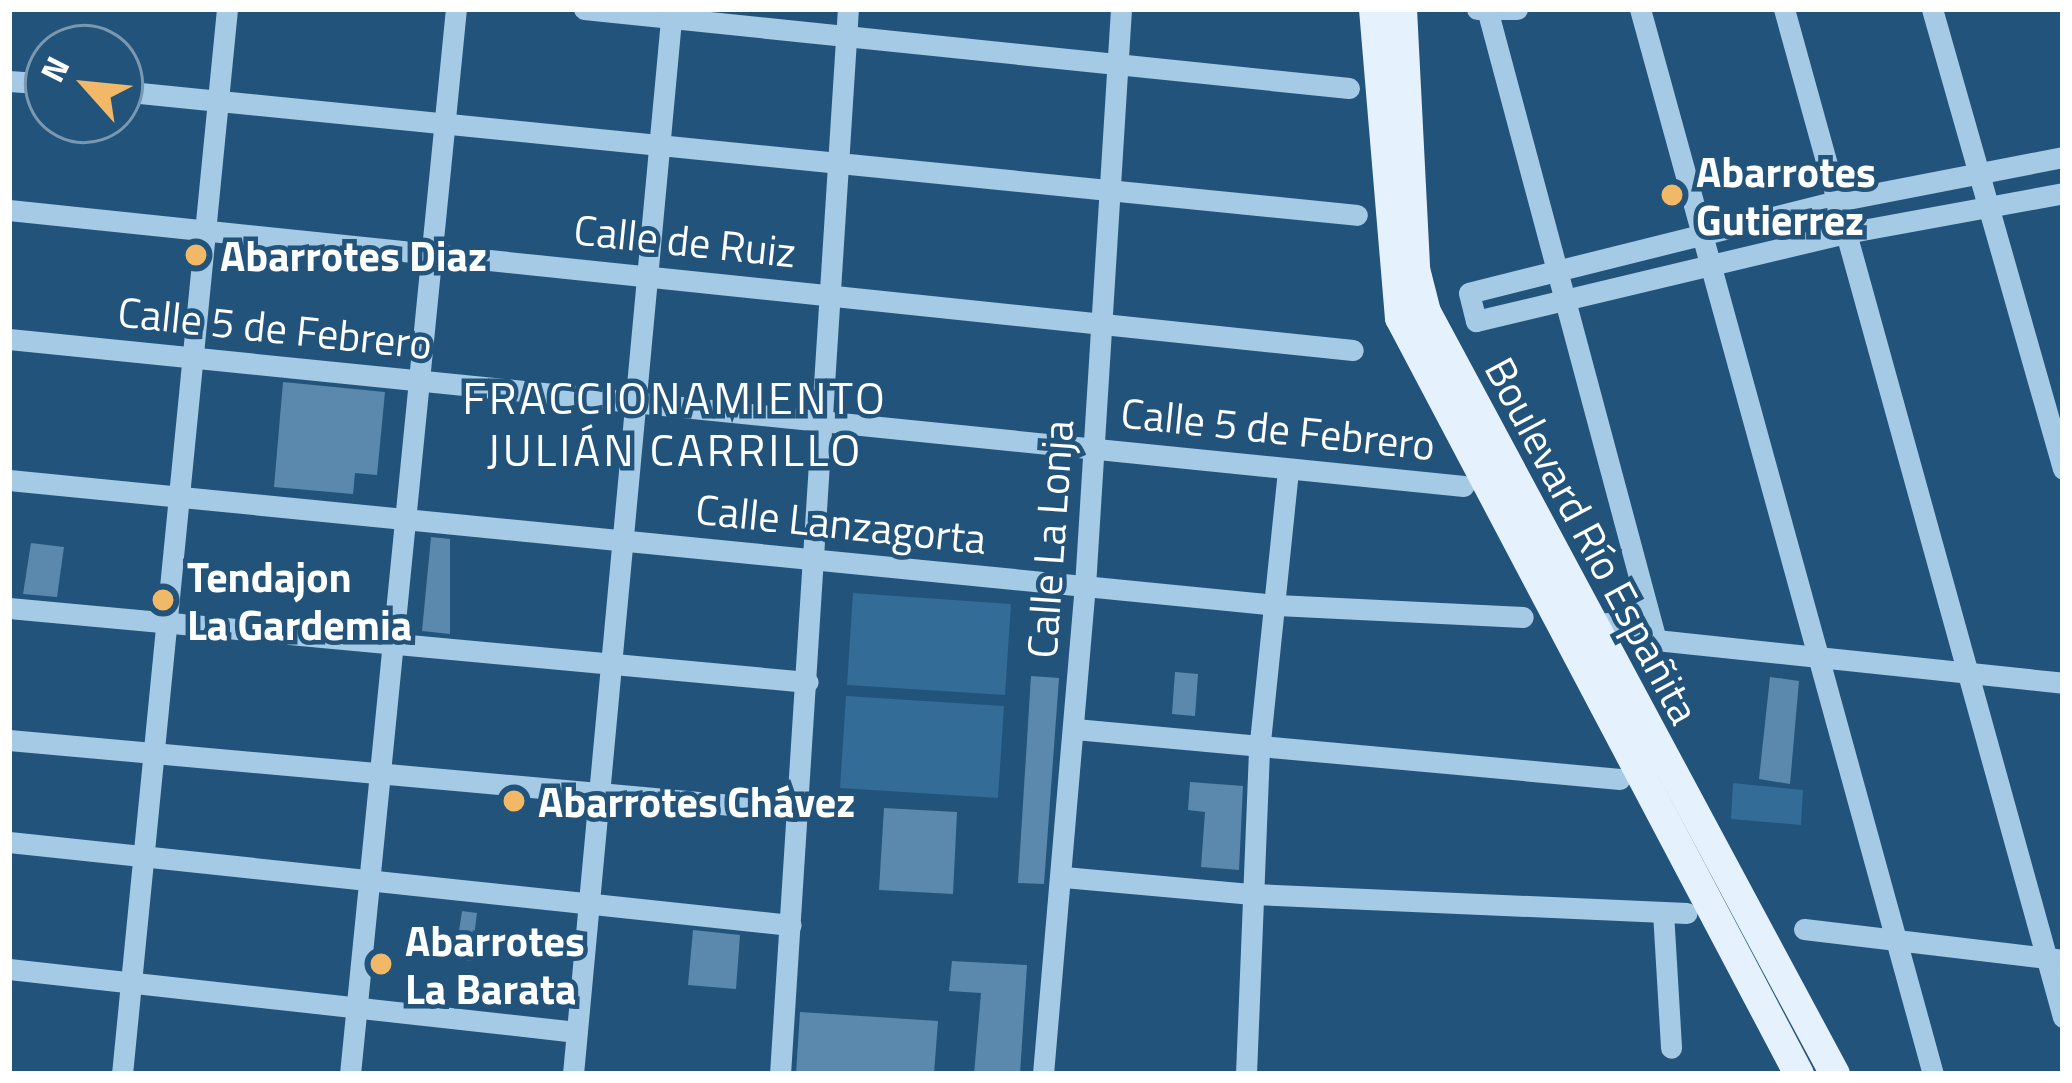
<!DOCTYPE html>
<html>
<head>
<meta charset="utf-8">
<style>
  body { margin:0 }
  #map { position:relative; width:2072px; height:1083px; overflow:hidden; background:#22537b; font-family:"Titillium Web",sans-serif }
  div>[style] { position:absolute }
  .green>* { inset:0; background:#326c97 }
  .building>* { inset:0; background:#5b89ad }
  .minor>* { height:21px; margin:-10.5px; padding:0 10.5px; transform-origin:10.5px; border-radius:10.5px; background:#a5cae5 }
  .major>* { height:30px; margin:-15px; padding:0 15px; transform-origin:15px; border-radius:15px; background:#e5f1fd }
  .dots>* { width:33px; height:33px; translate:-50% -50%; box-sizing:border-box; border:6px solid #22537b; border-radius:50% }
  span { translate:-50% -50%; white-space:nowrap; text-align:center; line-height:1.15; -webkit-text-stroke:9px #22537b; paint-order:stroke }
  .poi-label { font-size:42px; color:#fff; font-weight:700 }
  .left { translate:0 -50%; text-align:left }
  .street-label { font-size:42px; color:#fff }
  .neighbourhood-label { font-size:45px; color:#fff; letter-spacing:3px }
  .frame { position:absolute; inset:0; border:12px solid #fff; pointer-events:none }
  .north { position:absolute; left:24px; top:24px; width:120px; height:120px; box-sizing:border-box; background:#22537b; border:3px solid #7a98b0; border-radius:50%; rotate:297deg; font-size:33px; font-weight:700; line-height:48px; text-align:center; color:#fff }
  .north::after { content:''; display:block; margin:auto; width:42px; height:54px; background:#f1b867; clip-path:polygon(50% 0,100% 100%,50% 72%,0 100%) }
</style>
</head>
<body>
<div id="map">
  <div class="green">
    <div style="clip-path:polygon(853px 593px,1011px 604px,1005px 695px,847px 685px)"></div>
    <div style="clip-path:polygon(846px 696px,1004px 706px,998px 798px,840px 788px)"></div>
    <div style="clip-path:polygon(1733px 783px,1803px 790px,1801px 825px,1731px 819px)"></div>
  </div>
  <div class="building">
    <div style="clip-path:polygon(283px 382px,385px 392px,377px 475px,355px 473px,353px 494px,274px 487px)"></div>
    <div style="clip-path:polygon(431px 537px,450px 539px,450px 634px,422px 631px)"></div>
    <div style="clip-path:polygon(31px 543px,64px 547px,57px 597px,23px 594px)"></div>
    <div style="clip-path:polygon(1175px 672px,1198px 674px,1195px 716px,1172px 714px)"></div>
    <div style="clip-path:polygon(1031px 676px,1059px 678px,1044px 884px,1018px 883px)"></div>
    <div style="clip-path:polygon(1770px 677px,1799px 681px,1790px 784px,1759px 779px)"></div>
    <div style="clip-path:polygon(1190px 782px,1243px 786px,1239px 870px,1201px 867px,1205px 812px,1188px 810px)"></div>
    <div style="clip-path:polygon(884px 808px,957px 812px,953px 894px,879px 890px)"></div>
    <div style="clip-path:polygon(462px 911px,477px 913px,471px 961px,455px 958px)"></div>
    <div style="clip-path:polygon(693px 930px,740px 935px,736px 989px,688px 985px)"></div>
    <div style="clip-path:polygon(952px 961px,1027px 965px,1020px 1074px,974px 1074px,981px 993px,949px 991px)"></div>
    <div style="clip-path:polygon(800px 1012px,938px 1021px,934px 1074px,796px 1074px)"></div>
  </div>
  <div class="minor">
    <div style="left:584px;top:9px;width:769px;rotate:5.9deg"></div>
    <div style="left:1477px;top:9px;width:40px"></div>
    <div style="left:1487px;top:9px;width:653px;rotate:75.01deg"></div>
    <div style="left:1640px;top:9px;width:1105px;rotate:74.62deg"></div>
    <div style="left:1784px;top:9px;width:1046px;rotate:74.53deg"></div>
    <div style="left:1932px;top:9px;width:478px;rotate:74.1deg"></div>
    <div style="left:9px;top:81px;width:39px;rotate:4deg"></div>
    <div style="left:120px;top:91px;width:1243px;rotate:5.72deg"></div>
    <div style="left:2063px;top:157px;width:230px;rotate:169deg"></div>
    <div style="left:1837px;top:201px;width:379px;rotate:166deg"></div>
    <div style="left:1469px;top:293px;width:29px;rotate:76deg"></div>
    <div style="left:1476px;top:321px;width:380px;rotate:-13.4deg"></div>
    <div style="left:1846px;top:233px;width:221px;rotate:-10.4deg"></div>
    <div style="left:9px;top:210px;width:1351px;rotate:5.95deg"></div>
    <div style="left:9px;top:339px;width:1462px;rotate:5.77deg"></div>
    <div style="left:9px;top:480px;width:1274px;rotate:5.63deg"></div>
    <div style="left:1277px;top:605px;width:246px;rotate:2.8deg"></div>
    <div style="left:9px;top:608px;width:802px;rotate:5.29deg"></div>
    <div style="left:1607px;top:623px;width:52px;rotate:19.1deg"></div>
    <div style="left:1656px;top:640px;width:409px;rotate:6deg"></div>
    <div style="left:1075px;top:729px;width:547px;rotate:5.24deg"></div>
    <div style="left:9px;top:740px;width:793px;rotate:5.14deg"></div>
    <div style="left:9px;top:842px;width:786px;rotate:6.06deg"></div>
    <div style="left:1064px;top:877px;width:189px;rotate:5.2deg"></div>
    <div style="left:1252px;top:894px;width:435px;rotate:2.5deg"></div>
    <div style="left:1663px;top:912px;width:136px;rotate:86.6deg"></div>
    <div style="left:1804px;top:929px;width:261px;rotate:6.8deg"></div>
    <div style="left:9px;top:969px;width:571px;rotate:6.33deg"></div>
    <div style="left:122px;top:1074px;width:1070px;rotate:-84.37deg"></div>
    <div style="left:350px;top:1074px;width:1070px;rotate:-84.32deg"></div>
    <div style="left:573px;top:1074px;width:1070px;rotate:-84.69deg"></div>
    <div style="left:780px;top:1074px;width:1067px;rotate:-86.35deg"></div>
    <div style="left:1043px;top:1074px;width:490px;rotate:-85.1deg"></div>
    <div style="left:1085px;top:586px;width:578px;rotate:-86.43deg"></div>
    <div style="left:1246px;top:1074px;width:323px;rotate:-87.7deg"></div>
    <div style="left:1259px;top:751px;width:283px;rotate:-84.1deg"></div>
  </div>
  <div class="major">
    <div style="left:1374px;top:9px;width:310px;rotate:85.2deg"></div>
    <div style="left:1400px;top:318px;width:855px;rotate:62.18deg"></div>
    <div style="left:1402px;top:9px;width:260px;rotate:87.1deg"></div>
    <div style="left:1415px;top:269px;width:44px;rotate:75.7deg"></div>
    <div style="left:1426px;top:312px;width:865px;rotate:61.78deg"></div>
  </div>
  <div class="dots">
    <div style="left:1672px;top:195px;background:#f1b867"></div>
    <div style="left:196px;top:255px;background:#f1b867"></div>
    <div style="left:163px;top:600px;background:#f1b867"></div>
    <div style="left:514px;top:801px;background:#f1b867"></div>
    <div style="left:381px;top:964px;background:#f1b867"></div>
  </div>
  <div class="poi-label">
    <span class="left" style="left:1696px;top:195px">Abarrotes<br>Gutierrez</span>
    <span class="left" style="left:220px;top:255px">Abarrotes Diaz</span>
    <span class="left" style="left:187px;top:600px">Tendajon<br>La Gardemia</span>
    <span class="left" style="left:538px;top:801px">Abarrotes Chávez</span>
    <span class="left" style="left:405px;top:964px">Abarrotes<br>La Barata</span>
  </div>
  <div class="street-label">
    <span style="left:685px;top:240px;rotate:6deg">Calle de Ruiz</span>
    <span style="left:275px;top:327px;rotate:6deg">Calle 5 de Febrero</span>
    <span style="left:1278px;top:428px;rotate:6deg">Calle 5 de Febrero</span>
    <span style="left:841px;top:523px;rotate:6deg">Calle Lanzagorta</span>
    <span style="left:1049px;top:539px;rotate:-86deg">Calle La Lonja</span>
    <span style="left:1593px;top:540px;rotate:62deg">Boulevard Río Españita</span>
  </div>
  <div class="neighbourhood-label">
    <span style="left:675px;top:424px">FRACCIONAMIENTO<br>JULIÁN CARRILLO</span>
  </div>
  <div class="frame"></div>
  <div class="north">N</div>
</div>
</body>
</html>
